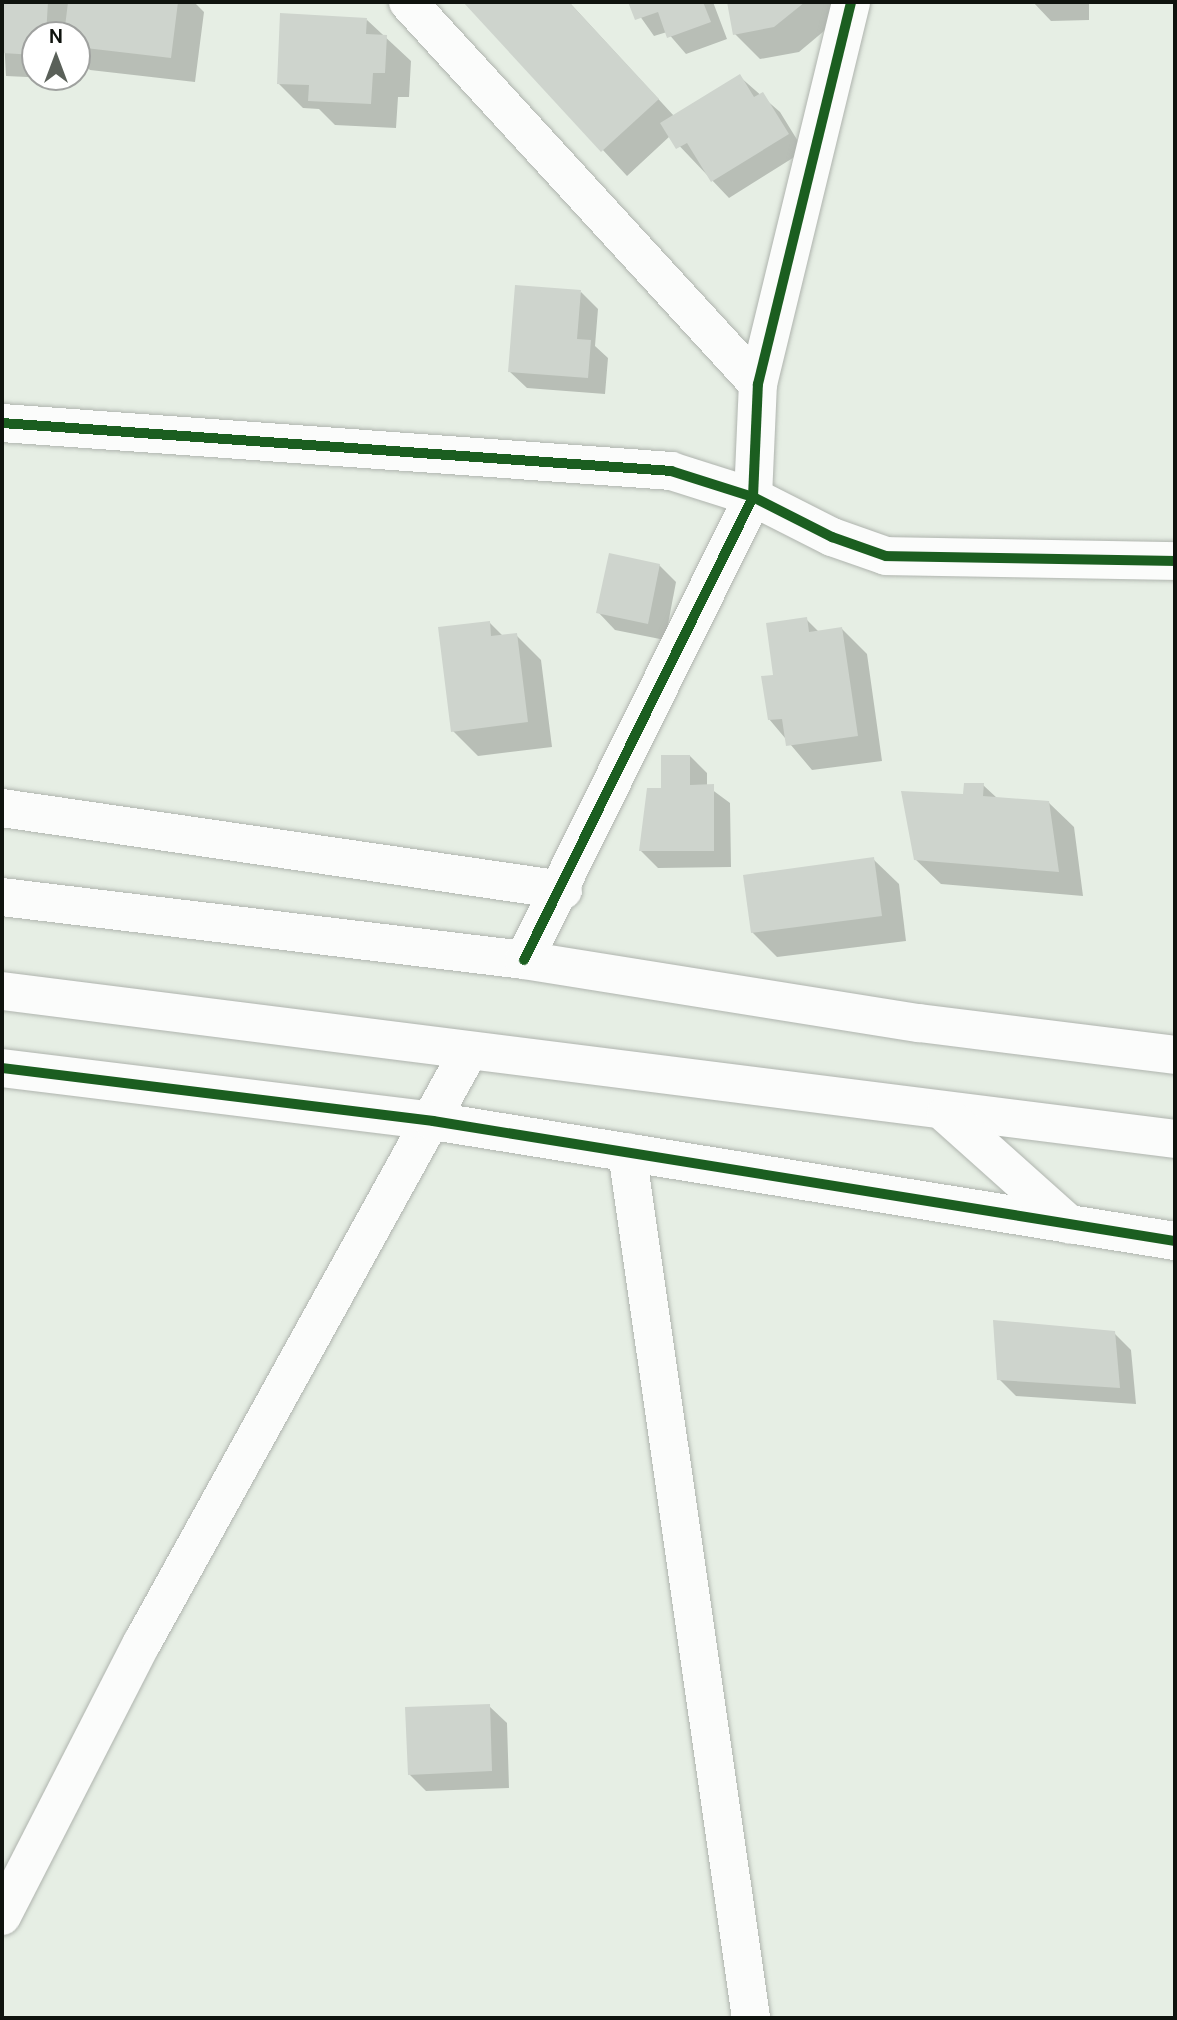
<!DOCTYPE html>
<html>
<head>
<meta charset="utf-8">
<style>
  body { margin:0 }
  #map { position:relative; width:1177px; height:2020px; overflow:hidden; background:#e6eee4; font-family:"DM Sans",sans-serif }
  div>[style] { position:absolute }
  .shadow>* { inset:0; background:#0003 }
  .building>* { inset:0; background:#ced4cd }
  .roads { filter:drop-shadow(0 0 2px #afb4ae) drop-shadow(0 0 2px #afb4ae) }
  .minor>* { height:38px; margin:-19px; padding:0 19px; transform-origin:19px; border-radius:19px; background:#fbfcfb }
  .tertiary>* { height:38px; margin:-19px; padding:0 19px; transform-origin:19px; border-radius:19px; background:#fbfcfb }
  .trunk>* { height:38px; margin:-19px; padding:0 19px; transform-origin:19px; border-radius:19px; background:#fbfcfb }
  .cycleway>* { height:10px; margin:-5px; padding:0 5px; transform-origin:5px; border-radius:5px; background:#1b5e20 }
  span { translate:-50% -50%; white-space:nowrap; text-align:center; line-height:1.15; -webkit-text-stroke:5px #fff; paint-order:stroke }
  .frame { position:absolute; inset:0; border:4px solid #0f130e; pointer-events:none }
  .north { position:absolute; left:21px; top:21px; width:70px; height:70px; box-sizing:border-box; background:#fff; border:2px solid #9fa19f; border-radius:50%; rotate:0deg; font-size:19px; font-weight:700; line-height:28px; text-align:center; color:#0f130e }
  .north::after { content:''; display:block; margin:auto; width:24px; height:32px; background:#5a6059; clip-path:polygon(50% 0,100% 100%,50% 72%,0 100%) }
</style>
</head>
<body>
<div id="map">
  <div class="shadow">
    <div style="clip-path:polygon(2px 2px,194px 2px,204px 12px,195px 82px,90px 70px,77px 57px,77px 35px,35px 35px,35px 77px,69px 79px,6px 76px)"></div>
    <div style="clip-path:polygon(466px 2px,569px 2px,674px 116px,739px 76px,780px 112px,804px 151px,729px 198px,670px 136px,627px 176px)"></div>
    <div style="clip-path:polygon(630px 2px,713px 2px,727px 39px,686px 54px,667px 32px,654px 36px)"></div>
    <div style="clip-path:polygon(729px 2px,836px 2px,830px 26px,799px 52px,760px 59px,735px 34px)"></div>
    <div style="clip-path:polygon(1033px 2px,1089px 2px,1089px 20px,1051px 21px)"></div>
    <div style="clip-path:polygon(367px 20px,411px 61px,409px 97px,398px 97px,396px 128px,335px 125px,319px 109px,303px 108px,278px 83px)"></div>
    <div style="clip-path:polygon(581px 292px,598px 309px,595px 346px,608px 358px,605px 394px,527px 388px,509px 371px)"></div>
    <div style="clip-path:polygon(659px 565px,676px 582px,665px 640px,615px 630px,598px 612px)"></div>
    <div style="clip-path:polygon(806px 619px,820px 633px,842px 629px,867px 654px,882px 761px,812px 770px,769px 719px,775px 676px)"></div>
    <div style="clip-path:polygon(489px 622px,503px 636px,516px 635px,541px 660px,552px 747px,478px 756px,453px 731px)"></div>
    <div style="clip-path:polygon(690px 756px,707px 773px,707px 786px,730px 803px,731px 867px,658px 868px,641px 851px,663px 789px)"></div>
    <div style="clip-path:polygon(983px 785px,997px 798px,1048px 802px,1074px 827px,1083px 896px,941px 884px,915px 859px,964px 796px)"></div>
    <div style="clip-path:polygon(873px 859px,899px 884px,906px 941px,777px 957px,752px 932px)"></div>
    <div style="clip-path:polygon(1114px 1333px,1131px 1350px,1136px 1404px,1016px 1396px,999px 1379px)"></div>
    <div style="clip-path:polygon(489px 1706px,507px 1723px,509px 1788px,426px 1791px,409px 1774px)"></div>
  </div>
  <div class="building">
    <div style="clip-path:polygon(2px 2px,48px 2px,46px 35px,35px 35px,35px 55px,2px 53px)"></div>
    <div style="clip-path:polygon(68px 2px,178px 2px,171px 58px,77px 47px,77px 35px,64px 35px)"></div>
    <div style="clip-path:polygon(463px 2px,569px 2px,659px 99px,601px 152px)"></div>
    <div style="clip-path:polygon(628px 2px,703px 2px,711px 22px,667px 38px,658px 12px,635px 20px)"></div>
    <div style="clip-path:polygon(727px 2px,805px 2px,774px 27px,733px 35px)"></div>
    <div style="clip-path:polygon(280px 13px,367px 18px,366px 34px,387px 35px,385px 73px,373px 73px,371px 104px,308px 101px,309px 85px,277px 84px)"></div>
    <div style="clip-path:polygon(740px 74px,754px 97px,763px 92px,789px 134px,711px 182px,687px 143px,676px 149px,660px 123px)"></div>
    <div style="clip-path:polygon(515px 285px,581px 290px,577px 339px,591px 340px,588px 378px,508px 372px)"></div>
    <div style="clip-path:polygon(609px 553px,660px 564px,648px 624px,596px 613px)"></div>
    <div style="clip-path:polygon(807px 617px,809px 632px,842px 627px,858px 736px,786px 746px,782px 719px,768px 720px,761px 676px,773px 675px,766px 623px)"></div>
    <div style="clip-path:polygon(490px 621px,491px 636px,517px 633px,528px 722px,451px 732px,438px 627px)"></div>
    <div style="clip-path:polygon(661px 755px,690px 755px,690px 785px,714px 784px,714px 851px,639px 851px,647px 788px,661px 788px)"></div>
    <div style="clip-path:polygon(964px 783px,984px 783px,983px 796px,1049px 801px,1059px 872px,914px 860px,901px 791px,963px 794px)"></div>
    <div style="clip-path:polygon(874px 857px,882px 916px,751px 933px,743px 875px)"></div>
    <div style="clip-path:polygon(993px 1320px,1115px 1331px,1120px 1388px,997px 1380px)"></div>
    <div style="clip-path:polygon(490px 1704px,492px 1771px,408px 1775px,405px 1707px)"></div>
  </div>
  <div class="roads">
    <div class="minor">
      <div style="left:408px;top:2px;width:518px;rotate:47.5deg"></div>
      <div style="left:2px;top:423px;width:671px;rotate:4.1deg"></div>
      <div style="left:671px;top:471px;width:86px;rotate:17.6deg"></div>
      <div style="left:753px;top:497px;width:89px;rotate:26.9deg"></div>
      <div style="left:832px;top:537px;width:57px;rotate:19.4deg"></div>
      <div style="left:886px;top:556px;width:289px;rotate:1deg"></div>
      <div style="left:2px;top:808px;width:567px;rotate:8.32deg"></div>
      <div style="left:524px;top:960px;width:517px;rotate:-63.68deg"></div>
      <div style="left:753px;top:497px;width:113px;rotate:-87.5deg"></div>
      <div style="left:758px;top:384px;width:393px;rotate:-76.3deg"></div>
      <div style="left:627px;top:1152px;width:875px;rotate:81.85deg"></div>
      <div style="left:2px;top:1916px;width:307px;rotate:-62.9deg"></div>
      <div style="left:142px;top:1643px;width:676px;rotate:-61.09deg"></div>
    </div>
    <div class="tertiary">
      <div style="left:2px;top:1068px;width:434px;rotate:7deg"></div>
      <div style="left:433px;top:1121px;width:752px;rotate:9.19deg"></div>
    </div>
    <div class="trunk">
      <div style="left:2px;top:897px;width:526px;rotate:6.88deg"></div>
      <div style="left:524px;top:960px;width:400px;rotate:9.1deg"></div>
      <div style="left:919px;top:1023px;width:258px;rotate:7.1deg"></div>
      <div style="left:2px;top:991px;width:1182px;rotate:7.19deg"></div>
      <div style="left:946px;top:1114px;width:166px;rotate:41.8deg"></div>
    </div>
  </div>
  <div class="cycleway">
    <div style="left:2px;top:423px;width:671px;rotate:4.1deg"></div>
    <div style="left:671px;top:471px;width:86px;rotate:17.6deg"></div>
    <div style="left:753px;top:497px;width:89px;rotate:26.9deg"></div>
    <div style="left:832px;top:537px;width:57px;rotate:19.4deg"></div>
    <div style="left:886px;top:556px;width:289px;rotate:1deg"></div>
    <div style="left:524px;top:960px;width:517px;rotate:-63.68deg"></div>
    <div style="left:753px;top:497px;width:113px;rotate:-87.5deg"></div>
    <div style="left:758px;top:384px;width:393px;rotate:-76.3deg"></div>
    <div style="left:2px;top:1068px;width:434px;rotate:7deg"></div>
    <div style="left:433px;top:1121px;width:752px;rotate:9.19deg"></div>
  </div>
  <div class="frame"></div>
  <div class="north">N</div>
</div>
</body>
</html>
